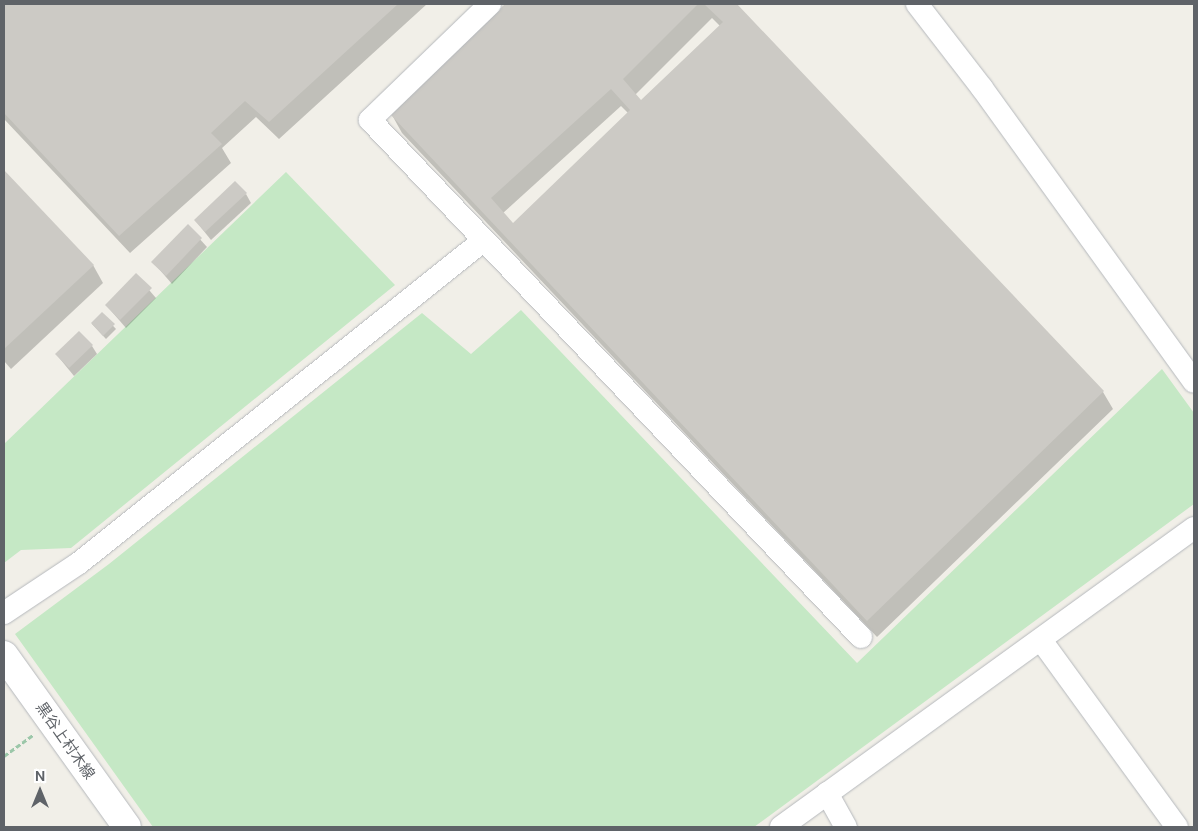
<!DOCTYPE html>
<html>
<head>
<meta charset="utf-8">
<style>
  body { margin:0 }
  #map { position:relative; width:1198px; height:831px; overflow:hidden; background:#f1efe8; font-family:"DM Sans","Noto Sans JP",sans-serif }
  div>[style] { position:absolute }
  .green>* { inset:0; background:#c5e8c5 }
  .shadow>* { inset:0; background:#0003 }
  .building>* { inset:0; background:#cccac5 }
  .path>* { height:3px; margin-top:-1.5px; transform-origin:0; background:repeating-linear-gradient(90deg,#9cc7a9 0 5px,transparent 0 7.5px) }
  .roads { filter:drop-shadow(0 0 1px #b5b8bc) drop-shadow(0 0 1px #b5b8bc) }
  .minor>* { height:22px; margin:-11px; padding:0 11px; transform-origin:11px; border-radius:11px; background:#fff }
  .secondary>* { height:28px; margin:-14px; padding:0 14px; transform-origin:14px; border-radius:14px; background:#fff }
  span { translate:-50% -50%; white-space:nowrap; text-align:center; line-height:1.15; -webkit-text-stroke:4px #fff; paint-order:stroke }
  .street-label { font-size:15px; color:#5f6368 }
  .frame { position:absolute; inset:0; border:5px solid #5f6368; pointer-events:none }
  .north { position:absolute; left:15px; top:766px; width:50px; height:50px; -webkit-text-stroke:4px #fff; paint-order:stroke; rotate:0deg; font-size:14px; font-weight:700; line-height:20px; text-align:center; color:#5f6368 }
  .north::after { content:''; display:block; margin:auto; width:18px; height:22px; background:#5f6368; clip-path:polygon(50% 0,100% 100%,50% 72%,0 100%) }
</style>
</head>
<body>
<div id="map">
  <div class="green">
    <div style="clip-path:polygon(286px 172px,395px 285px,71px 548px,21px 550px,4px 563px,4px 444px)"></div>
    <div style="clip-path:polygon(521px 310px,857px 663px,1162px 369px,1194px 413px,1194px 504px,754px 827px,153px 827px,15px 634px,109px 564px,422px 313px,471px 354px)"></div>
  </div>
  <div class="shadow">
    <div style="clip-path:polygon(4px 4px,427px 4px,279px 139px,256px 117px,222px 148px,231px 163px,130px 253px,4px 119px)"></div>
    <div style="clip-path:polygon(evenodd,507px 4px,733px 4px,1103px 392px,1113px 409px,877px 637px,402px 133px,392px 115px,507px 4px,712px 18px,720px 26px,641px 102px,635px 95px,712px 18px,507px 4px,621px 106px,629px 114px,512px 225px,503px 213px,621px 106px)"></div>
    <div style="clip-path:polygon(4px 172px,93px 265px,103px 283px,11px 369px,4px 361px)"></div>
    <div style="clip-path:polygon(246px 194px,251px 203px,211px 240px,195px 220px)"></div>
    <div style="clip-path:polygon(188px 226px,207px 247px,172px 284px,153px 262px)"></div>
    <div style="clip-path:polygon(136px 275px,156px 298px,126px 328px,106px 305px)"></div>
    <div style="clip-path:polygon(102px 314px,116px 329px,106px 339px,92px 324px)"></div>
    <div style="clip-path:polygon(92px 346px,97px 354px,74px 376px,56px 354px)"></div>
  </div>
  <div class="building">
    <div style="clip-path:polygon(4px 4px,398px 4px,269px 122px,245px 101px,211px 133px,222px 144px,119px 236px,4px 113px)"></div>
    <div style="clip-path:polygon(evenodd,505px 4px,698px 4px,623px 79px,641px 100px,723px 22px,704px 4px,737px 4px,1104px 391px,867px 621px,391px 115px,505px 4px,611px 89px,630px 110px,513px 223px,491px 198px,611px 89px)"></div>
    <div style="clip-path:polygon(4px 170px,94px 265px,4px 349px)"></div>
    <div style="clip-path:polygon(235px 181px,247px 193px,205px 232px,194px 220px)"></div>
    <div style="clip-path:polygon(188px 224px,202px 238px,166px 276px,151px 262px)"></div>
    <div style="clip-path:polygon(136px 273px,152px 288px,120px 320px,105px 305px)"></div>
    <div style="clip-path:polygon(102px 312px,115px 324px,103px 336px,91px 323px)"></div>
    <div style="clip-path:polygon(79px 331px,93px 345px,69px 368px,55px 354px)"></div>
  </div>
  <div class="path">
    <div style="left:4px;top:756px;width:37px;rotate:-36deg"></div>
  </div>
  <div class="roads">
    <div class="minor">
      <div style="left:490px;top:4px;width:167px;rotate:136deg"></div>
      <div style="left:370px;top:120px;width:713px;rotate:46.48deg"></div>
      <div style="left:917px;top:4px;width:106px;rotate:52.3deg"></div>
      <div style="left:982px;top:88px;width:362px;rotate:54.2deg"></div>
      <div style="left:4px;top:613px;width:90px;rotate:-33.7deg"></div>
      <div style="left:79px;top:563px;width:518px;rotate:-38.57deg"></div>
      <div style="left:1041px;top:640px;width:231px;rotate:54deg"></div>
      <div style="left:827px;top:793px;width:39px;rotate:61deg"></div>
      <div style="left:781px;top:827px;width:510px;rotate:-35.9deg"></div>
    </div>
    <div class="secondary">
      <div style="left:4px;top:655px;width:211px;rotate:54.4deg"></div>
    </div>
  </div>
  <div class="street-label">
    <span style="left:65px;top:741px;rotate:55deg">黒谷上村木線</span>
  </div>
  <div class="frame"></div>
  <div class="north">N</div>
</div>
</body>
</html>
